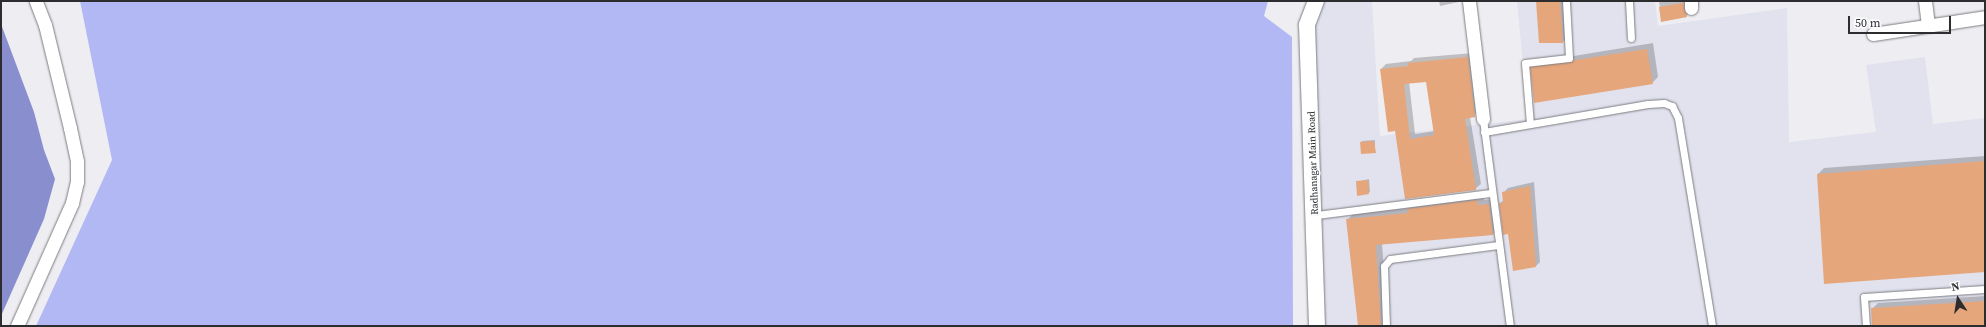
<!DOCTYPE html>
<html>
<head>
<meta charset="utf-8">
<style>
  body { margin:0 }
  #map { position:relative; width:1986px; height:327px; overflow:hidden; background:#eeeef2; font-family:"Source Serif 4",serif }
  div>[style] { position:absolute }
  .built>* { inset:0; background:#e1e2ed }
  .green>* { inset:0; background:#b1b8f4 }
  .water>* { inset:0; background:#888ece }
  .shadow>* { inset:0; background:#0003 }
  .building>* { inset:0; background:#e6a67c }
  .roads { filter:drop-shadow(0 0 1px #7c7c80) drop-shadow(0 0 1px #7c7c80) }
  .service>* { height:7px; margin:-3.5px; padding:0 3.5px; transform-origin:3.5px; border-radius:3.5px; background:#fff }
  .minor>* { height:13px; margin:-6.5px; padding:0 6.5px; transform-origin:6.5px; border-radius:6.5px; background:#fff }
  .tertiary>* { height:16px; margin:-8px; padding:0 8px; transform-origin:8px; border-radius:8px; background:#fff }
  span { translate:-50% -50%; white-space:nowrap; text-align:center; line-height:1.15; -webkit-text-stroke:3px #fbfcfe; paint-order:stroke }
  .street-label { font-size:10px; color:#2d2d2f }
  .frame { position:absolute; inset:0; border:2px solid #2d2d2f; pointer-events:none }
  .north { position:absolute; left:1938px; top:279px; width:40px; height:40px; -webkit-text-stroke:3px #fbfcfe; paint-order:stroke; rotate:348deg; font-size:11px; font-weight:700; line-height:16px; text-align:center; color:#2d2d2f }
  .north::after { content:''; display:block; margin:auto; width:14px; height:18px; background:#2d2d2f; clip-path:polygon(50% 0,100% 100%,50% 72%,0 100%) }
  .scale { position:absolute; left:1848px; top:16px; width:103px; height:18px; box-sizing:border-box; border:2px solid #2d2d2f; border-top:0; padding-left:5px; font-size:12px; line-height:14px; white-space:nowrap; color:#2d2d2f; -webkit-text-stroke:3px #fbfcfe; paint-order:stroke }
</style>
</head>
<body>
<div id="map">
  <div class="built">
    <div style="clip-path:polygon(1318px 1px,1372px 1px,1380px 136px,1528px 119px,1517px 1px,1655px 1px,1658px 26px,1787px 8px,1789px 142px,1876px 132px,1866px 65px,1925px 57px,1933px 124px,1985px 118px,1985px 326px,1324px 326px,1310px 31px)"></div>
  </div>
  <div class="green">
    <div style="clip-path:polygon(80px 1px,1268px 1px,1264px 16px,1292px 37px,1293px 326px,36px 326px,112px 160px)"></div>
  </div>
  <div class="water">
    <div style="clip-path:polygon(1px 24px,34px 112px,44px 150px,55px 179px,44px 219px,1px 316px)"></div>
  </div>
  <div class="shadow">
    <div style="clip-path:polygon(1439px 1px,1463px 1px,1440px 6px)"></div>
    <div style="clip-path:polygon(1537px 1px,1566px 1px,1569px 36px,1563px 42px)"></div>
    <div style="clip-path:polygon(1659px 1px,1686px 1px,1689px 13px,1686px 17px,1662px 21px)"></div>
    <div style="clip-path:polygon(1653px 43px,1658px 77px,1652px 83px,1531px 68px,1537px 62px)"></div>
    <div style="clip-path:polygon(evenodd,1473px 53px,1480px 111px,1470px 117px,1481px 184px,1475px 189px,1396px 130px,1381px 69px,1386px 64px,1411px 61px,1414px 58px,1473px 53px,1427px 81px,1435px 131px,1415px 134px,1409px 82px,1427px 81px)"></div>
    <div style="clip-path:polygon(1375px 140px,1375px 152px,1361px 143px,1362px 141px)"></div>
    <div style="clip-path:polygon(1985px 156px,1985px 271px,1818px 174px,1824px 168px)"></div>
    <div style="clip-path:polygon(1369px 179px,1370px 192px,1358px 194px,1357px 182px)"></div>
    <div style="clip-path:polygon(1534px 182px,1540px 262px,1536px 266px,1509px 233px,1500px 203px,1504px 200px,1503px 193px,1508px 188px)"></div>
    <div style="clip-path:polygon(1483px 194px,1484px 200px,1495px 199px,1499px 228px,1493px 234px,1382px 244px,1388px 323px,1385px 326px,1359px 326px,1347px 220px,1353px 214px,1409px 208px,1414px 203px)"></div>
    <div style="clip-path:polygon(1985px 296px,1985px 326px,1873px 326px,1872px 309px,1878px 303px)"></div>
  </div>
  <div class="building">
    <div style="clip-path:polygon(1536px 1px,1560px 1px,1563px 43px,1539px 43px)"></div>
    <div style="clip-path:polygon(1683px 3px,1687px 17px,1661px 22px,1659px 7px)"></div>
    <div style="clip-path:polygon(1647px 49px,1653px 84px,1534px 103px,1530px 67px)"></div>
    <div style="clip-path:polygon(evenodd,1468px 57px,1475px 117px,1465px 119px,1476px 190px,1405px 199px,1395px 131px,1388px 132px,1380px 69px,1408px 66px,1408px 63px,1468px 57px,1426px 82px,1434px 135px,1410px 139px,1404px 84px,1426px 82px)"></div>
    <div style="clip-path:polygon(1374px 141px,1376px 153px,1361px 154px,1360px 142px)"></div>
    <div style="clip-path:polygon(1985px 161px,1985px 272px,1824px 284px,1817px 174px)"></div>
    <div style="clip-path:polygon(1368px 180px,1369px 194px,1357px 196px,1356px 181px)"></div>
    <div style="clip-path:polygon(1530px 186px,1536px 267px,1513px 271px,1508px 234px,1503px 235px,1499px 203px,1503px 203px,1502px 192px)"></div>
    <div style="clip-path:polygon(1477px 200px,1478px 205px,1489px 204px,1493px 235px,1376px 245px,1381px 326px,1358px 326px,1346px 219px,1408px 213px,1407px 209px)"></div>
    <div style="clip-path:polygon(1985px 301px,1985px 326px,1872px 326px,1871px 308px)"></div>
  </div>
  <div class="roads">
    <div class="service">
      <div style="left:1629px;top:1px;width:37px;rotate:87deg"></div>
      <div style="left:1483px;top:119px;width:209px;rotate:82.6deg"></div>
      <div style="left:1530px;top:124px;width:61px;rotate:-94.7deg"></div>
      <div style="left:1525px;top:63px;width:44px;rotate:-6.5deg"></div>
      <div style="left:1569px;top:58px;width:57px;rotate:-93deg"></div>
      <div style="left:1484px;top:132px;width:166px;rotate:-9.7deg"></div>
      <div style="left:1648px;top:104px;width:16px;rotate:-4deg"></div>
      <div style="left:1664px;top:103px;width:9px;rotate:21deg"></div>
      <div style="left:1672px;top:106px;width:13px;rotate:63deg"></div>
      <div style="left:1678px;top:118px;width:211px;rotate:80.7deg"></div>
      <div style="left:1316px;top:215px;width:176px;rotate:-7.2deg"></div>
      <div style="left:1386px;top:326px;width:60px;rotate:-91.9deg"></div>
      <div style="left:1384px;top:266px;width:9px;rotate:-49deg"></div>
      <div style="left:1390px;top:259px;width:109px;rotate:-7.4deg"></div>
      <div style="left:1866px;top:326px;width:29px;rotate:-94deg"></div>
      <div style="left:1864px;top:297px;width:121px;rotate:-3.8deg"></div>
    </div>
    <div class="minor">
      <div style="left:1469px;top:1px;width:119px;rotate:83.2deg"></div>
      <div style="left:1691px;top:1px;width:7px;rotate:90deg"></div>
      <div style="left:1925px;top:1px;width:24px;rotate:83deg"></div>
      <div style="left:1873px;top:34px;width:113px;rotate:-8.6deg"></div>
      <div style="left:17px;top:326px;width:135px;rotate:-65.9deg"></div>
      <div style="left:72px;top:203px;width:22px;rotate:-77deg"></div>
      <div style="left:77px;top:182px;width:21px;rotate:-90deg"></div>
      <div style="left:77px;top:161px;width:34px;rotate:-102deg"></div>
      <div style="left:70px;top:128px;width:106px;rotate:-103.6deg"></div>
      <div style="left:45px;top:25px;width:26px;rotate:-111deg"></div>
    </div>
    <div class="tertiary">
      <div style="left:1316px;top:1px;width:26px;rotate:111deg"></div>
      <div style="left:1307px;top:25px;width:301px;rotate:88.1deg"></div>
    </div>
  </div>
  <div class="street-label">
    <span style="left:1313px;top:163px;rotate:-92deg">Radhanagar Main Road</span>
  </div>
  <div class="frame"></div>
  <div class="north">N</div>
  <div class="scale">50 m</div>
</div>
</body>
</html>
